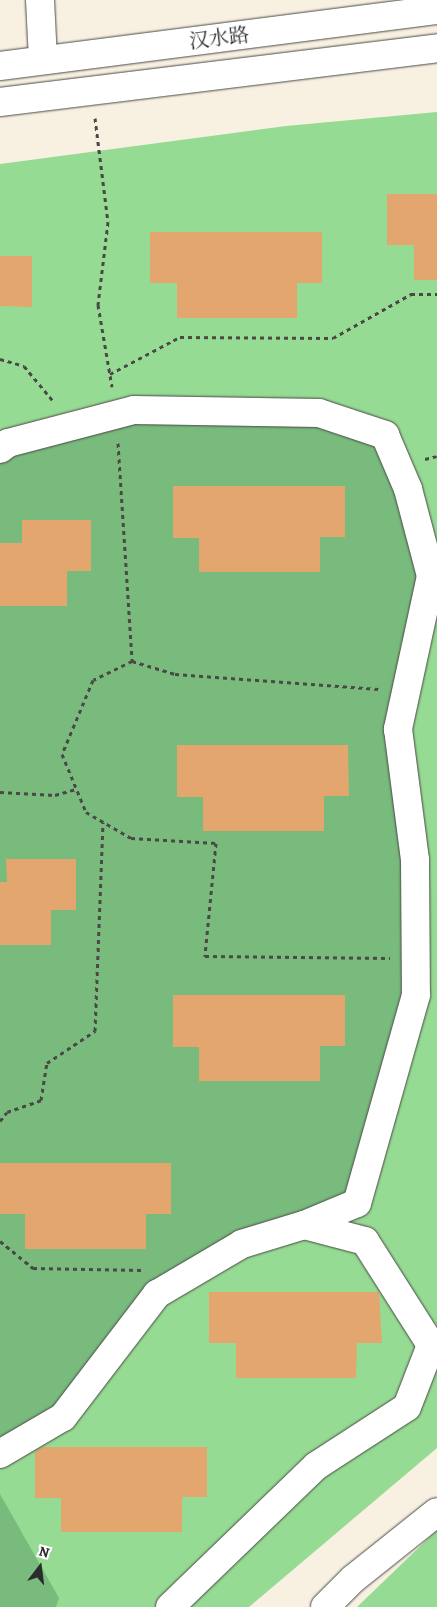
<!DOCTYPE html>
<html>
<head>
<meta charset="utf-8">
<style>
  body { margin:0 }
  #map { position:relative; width:437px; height:1607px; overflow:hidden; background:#f8f1e2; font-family:Alegreya,"Noto Serif SC",serif }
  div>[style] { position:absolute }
  .green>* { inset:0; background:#96db93 }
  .forest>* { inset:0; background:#78bb7d }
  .building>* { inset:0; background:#e3a66e }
  .path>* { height:3px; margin-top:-1.5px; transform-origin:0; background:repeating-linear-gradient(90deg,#4a4946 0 4px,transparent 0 8px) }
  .roads { filter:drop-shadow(0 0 1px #4a4946) drop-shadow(0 0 1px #4a4946) }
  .minor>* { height:28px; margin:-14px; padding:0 14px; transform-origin:14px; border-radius:14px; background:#fff }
  .major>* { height:28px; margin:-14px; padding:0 14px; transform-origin:14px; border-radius:14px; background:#fff }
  span { translate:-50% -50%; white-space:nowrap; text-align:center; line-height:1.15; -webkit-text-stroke:5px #fff; paint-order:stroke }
  .street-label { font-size:20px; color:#2b2b2b }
  .north { position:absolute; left:15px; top:1542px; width:50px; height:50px; -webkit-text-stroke:4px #fff; paint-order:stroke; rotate:15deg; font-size:14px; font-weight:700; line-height:20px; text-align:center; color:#2b2b2b }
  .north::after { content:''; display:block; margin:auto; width:18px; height:22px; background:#2b2b2b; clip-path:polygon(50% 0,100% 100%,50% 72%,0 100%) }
</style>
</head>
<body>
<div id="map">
  <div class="green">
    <div style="clip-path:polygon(437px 112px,437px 1448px,249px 1607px,0 1607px,0 164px,286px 126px)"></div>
    <div style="clip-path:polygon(437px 1530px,437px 1607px,357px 1607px)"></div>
  </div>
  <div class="forest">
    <div style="clip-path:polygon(319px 413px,385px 435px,431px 576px,398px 729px,416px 995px,357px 1203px,157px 1294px,63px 1417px,0 1454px,0 449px,117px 415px)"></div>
    <div style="clip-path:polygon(0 1494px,59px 1598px,56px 1607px,0 1607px)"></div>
  </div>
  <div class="building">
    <div style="clip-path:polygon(387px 194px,437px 194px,437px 280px,414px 280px,414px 245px,387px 245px)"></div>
    <div style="clip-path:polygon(150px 232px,322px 232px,322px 283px,297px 283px,297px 318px,177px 318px,177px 283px,150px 283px)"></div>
    <div style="clip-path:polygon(0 256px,32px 256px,32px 307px,0 306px)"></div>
    <div style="clip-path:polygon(173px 486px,345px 486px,345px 537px,320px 537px,320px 572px,199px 572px,199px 538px,173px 538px)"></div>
    <div style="clip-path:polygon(22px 520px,91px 520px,91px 571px,67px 571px,67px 606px,0 606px,0 543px,22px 543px)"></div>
    <div style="clip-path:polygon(177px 745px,348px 745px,349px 796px,324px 796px,324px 831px,203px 831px,203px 797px,177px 797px)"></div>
    <div style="clip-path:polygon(6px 859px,76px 859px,76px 910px,51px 910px,51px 945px,0 945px,0 882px,7px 882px)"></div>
    <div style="clip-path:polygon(173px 995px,345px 995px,345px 1046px,320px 1046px,320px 1081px,199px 1081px,199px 1047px,173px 1047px)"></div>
    <div style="clip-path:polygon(0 1163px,171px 1163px,171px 1214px,146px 1214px,146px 1249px,25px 1249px,25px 1214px,0 1214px)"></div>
    <div style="clip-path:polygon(209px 1292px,379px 1292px,382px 1343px,357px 1343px,356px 1378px,236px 1378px,236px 1343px,209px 1343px)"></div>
    <div style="clip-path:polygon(43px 1447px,207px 1447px,207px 1497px,182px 1497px,182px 1532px,61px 1532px,61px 1498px,35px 1498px,35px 1452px)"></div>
  </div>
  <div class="path">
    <div style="left:95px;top:118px;width:105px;rotate:82.9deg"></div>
    <div style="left:108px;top:222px;width:84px;rotate:96.9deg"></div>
    <div style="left:98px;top:305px;width:83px;rotate:80.3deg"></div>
    <div style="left:0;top:359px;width:25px;rotate:16deg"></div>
    <div style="left:24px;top:366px;width:47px;rotate:50.2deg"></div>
    <div style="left:110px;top:374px;width:79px;rotate:-27.9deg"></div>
    <div style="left:180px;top:337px;width:153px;rotate:0.4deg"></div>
    <div style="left:333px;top:338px;width:90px;rotate:-29.4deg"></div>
    <div style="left:411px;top:294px;width:26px"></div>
    <div style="left:118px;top:443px;width:218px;rotate:86.3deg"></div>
    <div style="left:132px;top:661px;width:45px;rotate:16.8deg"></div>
    <div style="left:175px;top:674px;width:204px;rotate:4.2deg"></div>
    <div style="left:425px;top:459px;width:12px;rotate:-14deg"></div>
    <div style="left:132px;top:661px;width:43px;rotate:154deg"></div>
    <div style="left:93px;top:680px;width:80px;rotate:112.7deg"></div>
    <div style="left:62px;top:754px;width:63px;rotate:67.5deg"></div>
    <div style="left:86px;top:812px;width:52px;rotate:30deg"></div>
    <div style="left:131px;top:838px;width:85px;rotate:3.4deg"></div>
    <div style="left:216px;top:843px;width:114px;rotate:95.6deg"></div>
    <div style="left:205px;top:956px;width:185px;rotate:0.6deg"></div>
    <div style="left:0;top:792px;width:55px;rotate:3.1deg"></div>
    <div style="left:55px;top:795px;width:22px;rotate:-16deg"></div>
    <div style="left:0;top:1121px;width:11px;rotate:-52deg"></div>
    <div style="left:7px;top:1112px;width:36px;rotate:-19deg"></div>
    <div style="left:41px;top:1100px;width:37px;rotate:-81deg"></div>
    <div style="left:47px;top:1063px;width:58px;rotate:-33.7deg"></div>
    <div style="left:95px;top:1031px;width:209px;rotate:-87.8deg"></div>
    <div style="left:0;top:1241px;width:43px;rotate:39.3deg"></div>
    <div style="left:33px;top:1268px;width:109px;rotate:1.1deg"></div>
  </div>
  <div class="roads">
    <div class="minor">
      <div style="left:40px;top:0;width:60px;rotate:87.1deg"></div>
      <div style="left:0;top:449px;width:10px;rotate:-37deg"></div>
      <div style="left:8px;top:443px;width:130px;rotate:-14.7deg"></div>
      <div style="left:134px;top:410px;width:185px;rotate:0.9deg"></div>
      <div style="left:319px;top:413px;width:70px;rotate:18.4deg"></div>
      <div style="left:385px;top:435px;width:59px;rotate:66.9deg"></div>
      <div style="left:408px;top:489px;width:90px;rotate:75.2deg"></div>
      <div style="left:431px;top:576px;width:157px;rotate:102.2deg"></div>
      <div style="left:398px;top:729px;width:132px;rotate:82.6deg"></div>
      <div style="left:415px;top:860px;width:135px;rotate:89.6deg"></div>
      <div style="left:416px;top:995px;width:216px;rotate:105.8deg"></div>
      <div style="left:357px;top:1203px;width:57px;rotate:157.5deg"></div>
      <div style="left:304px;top:1225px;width:65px;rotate:163deg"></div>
      <div style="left:242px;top:1244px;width:99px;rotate:149.5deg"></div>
      <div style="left:157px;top:1294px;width:155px;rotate:127.4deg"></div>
      <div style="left:63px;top:1417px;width:73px;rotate:149.6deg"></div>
      <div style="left:170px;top:1607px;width:203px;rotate:-44deg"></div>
      <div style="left:316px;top:1466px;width:108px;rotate:-33deg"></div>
      <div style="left:407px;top:1407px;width:66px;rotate:-68.8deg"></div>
      <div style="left:431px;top:1345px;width:123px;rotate:-122.4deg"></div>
      <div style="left:365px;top:1241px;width:63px;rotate:-165.3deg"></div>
      <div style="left:325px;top:1607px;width:40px;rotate:-45deg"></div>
      <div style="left:353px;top:1579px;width:107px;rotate:-38.6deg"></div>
    </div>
    <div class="major">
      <div style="left:0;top:66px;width:441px;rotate:-7.3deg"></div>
      <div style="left:0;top:102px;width:440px;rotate:-7deg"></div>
    </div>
  </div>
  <div class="street-label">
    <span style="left:219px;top:38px;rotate:-7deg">汉水路</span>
  </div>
  <div class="north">N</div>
</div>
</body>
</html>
